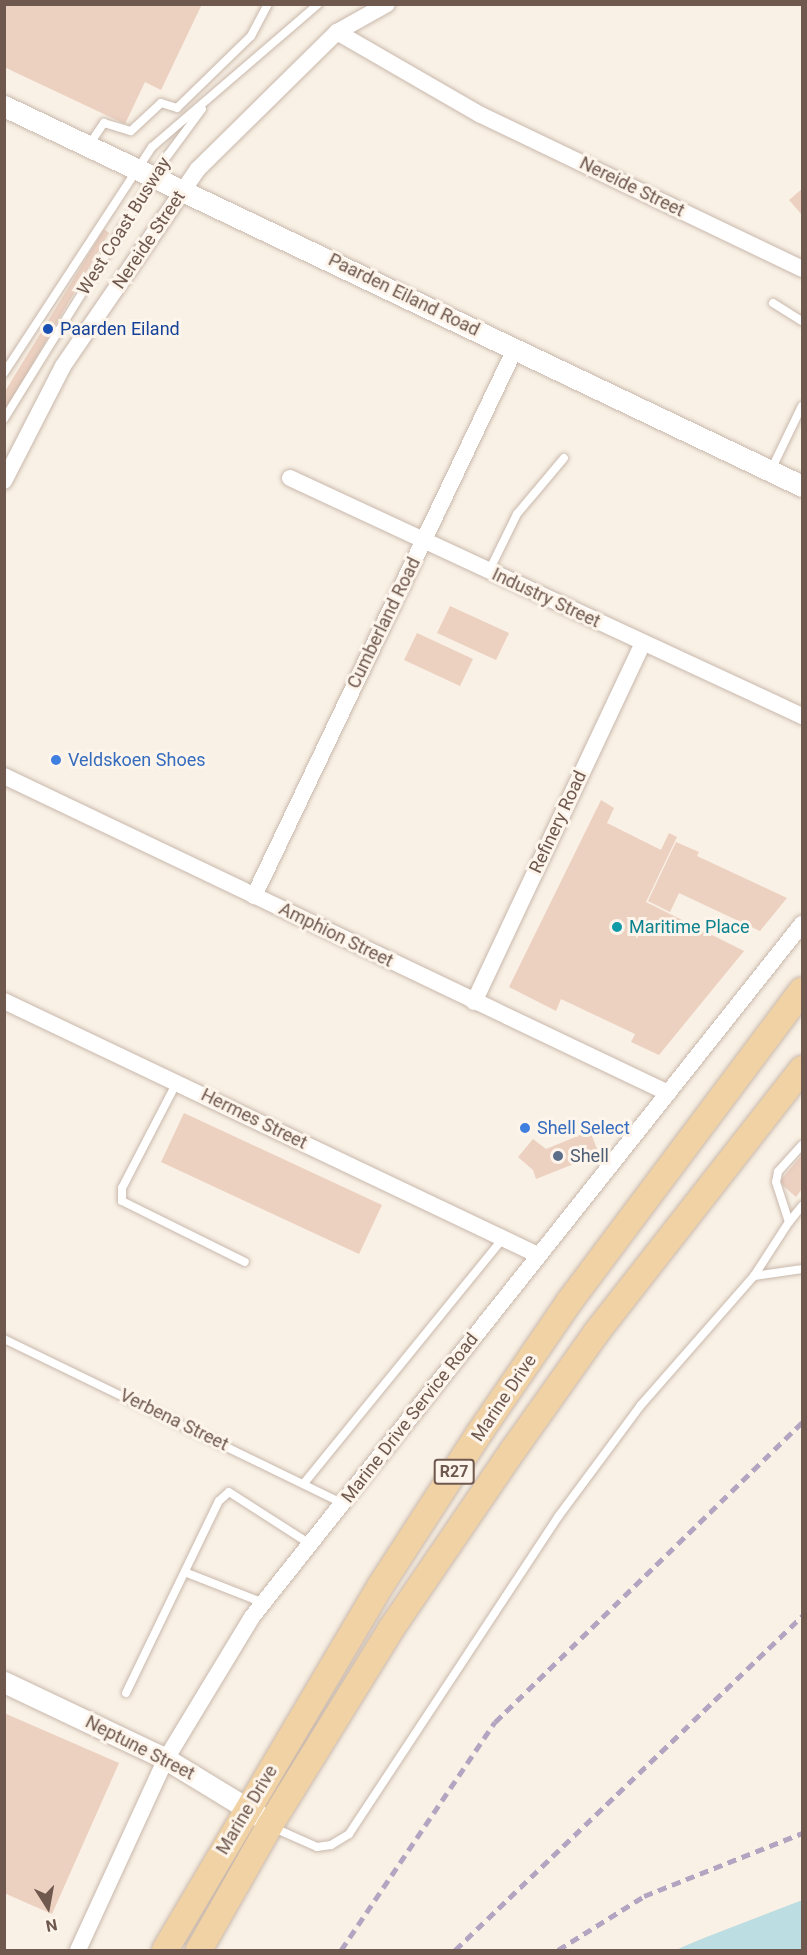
<!DOCTYPE html>
<html>
<head>
<meta charset="utf-8">
<style>
  body { margin:0 }
  #map { position:relative; width:807px; height:1955px; overflow:hidden; background:#f9f1e5; font-family:Roboto,sans-serif }
  div>[style] { position:absolute }
  .water>* { inset:0; background:#bcdde1 }
  .pier>* { inset:0; background:#f9f1e5 }
  .building>* { inset:0; background:#ecd0c0 }
  .roads { filter:drop-shadow(0 0 2px #c9b8ac) drop-shadow(0 0 2px #c9b8ac) }
  .service>* { height:8px; margin:-4px; padding:0 4px; transform-origin:4px; border-radius:4px; background:#fff }
  .minor>* { height:16px; margin:-8px; padding:0 8px; transform-origin:8px; border-radius:8px; background:#fff }
  .tertiary>* { height:21px; margin:-10.5px; padding:0 10.5px; transform-origin:10.5px; border-radius:10.5px; background:#fff }
  .primary>* { height:26px; margin:-13px; padding:0 13px; transform-origin:13px; border-radius:13px; background:#f1d2a4 }
  .rail>* { height:4.5px; margin-top:-2.25px; transform-origin:0; background:repeating-linear-gradient(90deg,#b3a5c1 0 9px,transparent 0 15px) }
  .dots>* { width:16px; height:16px; translate:-50% -50%; box-sizing:border-box; border:3px solid #fdf5eb; border-radius:50% }
  span { translate:-50% -50%; white-space:nowrap; text-align:center; line-height:1.15; -webkit-text-stroke:6px #fdf5eb; paint-order:stroke }
  .shield-label span { padding:2px 4px; background:#fdf5eb; border:2px solid; border-radius:4px; -webkit-text-stroke-width:0 }
  .shield-label { font-size:16px; color:#6f584d; font-weight:700 }
  .street-label { font-size:18px; color:#6f584d }
  .transit-label { font-size:18px; color:#164399 }
  .left { translate:0 -50%; text-align:left }
  .shop-label { font-size:18px; color:#366cbe }
  .culture-label { font-size:18px; color:#0d838f }
  .service-label { font-size:18px; color:#4e5e75 }
  .frame { position:absolute; inset:0; border:6px solid #6f584d; pointer-events:none }
  .north { position:absolute; left:18px; top:1877px; width:60px; height:60px; -webkit-text-stroke:4px #fdf5eb; paint-order:stroke; rotate:169deg; font-size:16px; font-weight:700; line-height:24px; text-align:center; color:#6f584d }
  .north::after { content:''; display:block; margin:auto; width:21px; height:27px; background:#6f584d; clip-path:polygon(50% 0,100% 100%,50% 72%,0 100%) }
</style>
</head>
<body>
<div id="map">
  <div class="water">
    <div style="clip-path:polygon(802px 1900px,802px 1950px,676px 1950px,712px 1934px)"></div>
  </div>
  <div class="pier">
    <div style="clip-path:polygon(802px 1897px,802px 1900px,673px 1950px,711px 1931px)"></div>
  </div>
  <div class="building">
    <div style="clip-path:polygon(4px 4px,202px 4px,161px 90px,145px 82px,125px 124px,4px 67px)"></div>
    <div style="clip-path:polygon(802px 189px,802px 215px,789px 200px)"></div>
    <div style="clip-path:polygon(104px 229px,109px 233px,4px 413px,4px 393px)"></div>
    <div style="clip-path:polygon(450px 606px,509px 633px,496px 660px,437px 633px)"></div>
    <div style="clip-path:polygon(417px 633px,473px 659px,460px 686px,404px 660px)"></div>
    <div style="clip-path:polygon(601px 800px,614px 808px,607px 823px,661px 850px,669px 833px,677px 837px,646px 902px,744px 951px,659px 1055px,631px 1042px,635px 1034px,561px 999px,556px 1011px,509px 987px)"></div>
    <div style="clip-path:polygon(676px 842px,699px 852px,697px 856px,787px 898px,760px 931px,679px 893px,670px 912px,648px 901px)"></div>
    <div style="clip-path:polygon(184px 1113px,382px 1205px,359px 1254px,161px 1162px)"></div>
    <div style="clip-path:polygon(590px 1131px,599px 1154px,536px 1179px,533px 1170px,518px 1157px,533px 1139px,546px 1149px)"></div>
    <div style="clip-path:polygon(802px 1155px,802px 1189px,796px 1197px,779px 1182px)"></div>
    <div style="clip-path:polygon(4px 1713px,119px 1763px,52px 1914px,4px 1893px)"></div>
  </div>
  <div class="roads">
    <div class="service">
      <div style="left:89px;top:145px;width:27px;rotate:-56deg"></div>
      <div style="left:104px;top:123px;width:28px;rotate:17deg"></div>
      <div style="left:131px;top:131px;width:41px;rotate:-43deg"></div>
      <div style="left:161px;top:103px;width:17px;rotate:17deg"></div>
      <div style="left:177px;top:108px;width:103px;rotate:-44.2deg"></div>
      <div style="left:251px;top:36px;width:36px;rotate:-62deg"></div>
      <div style="left:773px;top:303px;width:34px;rotate:32deg"></div>
      <div style="left:4px;top:373px;width:270px;rotate:-56.8deg"></div>
      <div style="left:152px;top:147px;width:219px;rotate:-40.7deg"></div>
      <div style="left:4px;top:419px;width:311px;rotate:-58.2deg"></div>
      <div style="left:168px;top:155px;width:57px;rotate:-53.5deg"></div>
      <div style="left:771px;top:470px;width:71px;rotate:-64.2deg"></div>
      <div style="left:489px;top:571px;width:64px;rotate:-63.8deg"></div>
      <div style="left:517px;top:514px;width:73px;rotate:-50deg"></div>
      <div style="left:177px;top:1082px;width:119px;rotate:117.4deg"></div>
      <div style="left:122px;top:1188px;width:13px;rotate:90deg"></div>
      <div style="left:122px;top:1201px;width:137px;rotate:26.4deg"></div>
      <div style="left:802px;top:1145px;width:36px;rotate:132deg"></div>
      <div style="left:778px;top:1172px;width:10px;rotate:101deg"></div>
      <div style="left:776px;top:1182px;width:42px;rotate:72deg"></div>
      <div style="left:789px;top:1222px;width:21px;rotate:-51deg"></div>
      <div style="left:754px;top:1276px;width:49px;rotate:-8.3deg"></div>
      <div style="left:4px;top:1339px;width:376px;rotate:25.9deg"></div>
      <div style="left:305px;top:1482px;width:314px;rotate:-50.9deg"></div>
      <div style="left:187px;top:1573px;width:83px;rotate:21.3deg"></div>
      <div style="left:126px;top:1693px;width:213px;rotate:-64.2deg"></div>
      <div style="left:219px;top:1501px;width:13px;rotate:-42deg"></div>
      <div style="left:229px;top:1492px;width:96px;rotate:32.7deg"></div>
      <div style="left:272px;top:1827px;width:49px;rotate:24deg"></div>
      <div style="left:317px;top:1847px;width:14px;rotate:-8deg"></div>
      <div style="left:331px;top:1845px;width:21px;rotate:-31deg"></div>
      <div style="left:349px;top:1834px;width:380px;rotate:-56.6deg"></div>
      <div style="left:558px;top:1517px;width:139px;rotate:-53.5deg"></div>
      <div style="left:641px;top:1405px;width:171px;rotate:-48.8deg"></div>
      <div style="left:754px;top:1276px;width:64px;rotate:-57.1deg"></div>
    </div>
    <div class="minor">
      <div style="left:337px;top:32px;width:166px;rotate:30deg"></div>
      <div style="left:481px;top:115px;width:356px;rotate:25.6deg"></div>
      <div style="left:290px;top:478px;width:565px;rotate:24.93deg"></div>
      <div style="left:4px;top:481px;width:129px;rotate:-62.8deg"></div>
      <div style="left:63px;top:366px;width:239px;rotate:-55.6deg"></div>
      <div style="left:198px;top:169px;width:195px;rotate:-44.6deg"></div>
      <div style="left:337px;top:32px;width:57px;rotate:-29.2deg"></div>
      <div style="left:4px;top:776px;width:736px;rotate:25.52deg"></div>
      <div style="left:254px;top:896px;width:606px;rotate:-64.49deg"></div>
      <div style="left:4px;top:1001px;width:591px;rotate:25.44deg"></div>
      <div style="left:474px;top:1002px;width:397px;rotate:-64.8deg"></div>
      <div style="left:78px;top:1950px;width:210px;rotate:-65.3deg"></div>
      <div style="left:166px;top:1759px;width:166px;rotate:-58.8deg"></div>
      <div style="left:252px;top:1617px;width:885px;rotate:-51.56deg"></div>
    </div>
    <div class="tertiary">
      <div style="left:4px;top:106px;width:884px;rotate:25.46deg"></div>
      <div style="left:4px;top:1682px;width:179px;rotate:25.4deg"></div>
      <div style="left:166px;top:1759px;width:111px;rotate:31.4deg"></div>
    </div>
    <div class="primary">
      <div style="left:165px;top:1950px;width:424px;rotate:-59.4deg"></div>
      <div style="left:381px;top:1585px;width:182px;rotate:-57.1deg"></div>
      <div style="left:480px;top:1432px;width:158px;rotate:-55.6deg"></div>
      <div style="left:569px;top:1302px;width:389px;rotate:-53.2deg"></div>
      <div style="left:199px;top:1950px;width:144px;rotate:-60.4deg"></div>
      <div style="left:270px;top:1825px;width:230px;rotate:-58.3deg"></div>
      <div style="left:391px;top:1629px;width:218px;rotate:-55.7deg"></div>
      <div style="left:514px;top:1449px;width:142px;rotate:-54.7deg"></div>
      <div style="left:596px;top:1333px;width:335px;rotate:-52deg"></div>
    </div>
  </div>
  <div class="rail">
    <div style="left:341px;top:1950px;width:275px;rotate:-56deg"></div>
    <div style="left:495px;top:1722px;width:429px;rotate:-44.3deg"></div>
    <div style="left:455px;top:1950px;width:482px;rotate:-43.9deg"></div>
    <div style="left:558px;top:1950px;width:102px;rotate:-32.1deg"></div>
    <div style="left:644px;top:1896px;width:170px;rotate:-21.7deg"></div>
  </div>
  <div class="dots">
    <div style="left:48px;top:329px;background:#1a4fb4"></div>
    <div style="left:56px;top:760px;background:#3f7fe0"></div>
    <div style="left:617px;top:927px;background:#0f9aa8"></div>
    <div style="left:525px;top:1128px;background:#3f7fe0"></div>
    <div style="left:558px;top:1156px;background:#5c6f8a"></div>
  </div>
  <div class="shield-label">
    <span style="left:454px;top:1472px">R27</span>
  </div>
  <div class="street-label">
    <span style="left:632px;top:187px;rotate:26deg">Nereide Street</span>
    <span style="left:124px;top:226px;rotate:-58deg">West Coast Busway</span>
    <span style="left:149px;top:240px;rotate:-56deg">Nereide Street</span>
    <span style="left:404px;top:295px;rotate:26deg">Paarden Eiland Road</span>
    <span style="left:546px;top:598px;rotate:25deg">Industry Street</span>
    <span style="left:384px;top:623px;rotate:-64deg">Cumberland Road</span>
    <span style="left:558px;top:822px;rotate:-65deg">Refinery Road</span>
    <span style="left:336px;top:935px;rotate:26deg">Amphion Street</span>
    <span style="left:254px;top:1119px;rotate:26deg">Hermes Street</span>
    <span style="left:504px;top:1398px;rotate:-56deg">Marine Drive</span>
    <span style="left:410px;top:1418px;rotate:-52deg">Marine Drive Service Road</span>
    <span style="left:174px;top:1420px;rotate:26deg">Verbena Street</span>
    <span style="left:140px;top:1748px;rotate:27deg">Neptune Street</span>
    <span style="left:247px;top:1810px;rotate:-59deg">Marine Drive</span>
  </div>
  <div class="transit-label">
    <span class="left" style="left:60px;top:329px">Paarden Eiland</span>
  </div>
  <div class="shop-label">
    <span class="left" style="left:68px;top:760px">Veldskoen Shoes</span>
    <span class="left" style="left:537px;top:1128px">Shell Select</span>
  </div>
  <div class="culture-label">
    <span class="left" style="left:629px;top:927px">Maritime Place</span>
  </div>
  <div class="service-label">
    <span class="left" style="left:570px;top:1156px">Shell</span>
  </div>
  <div class="frame"></div>
  <div class="north">N</div>
</div>
</body>
</html>
